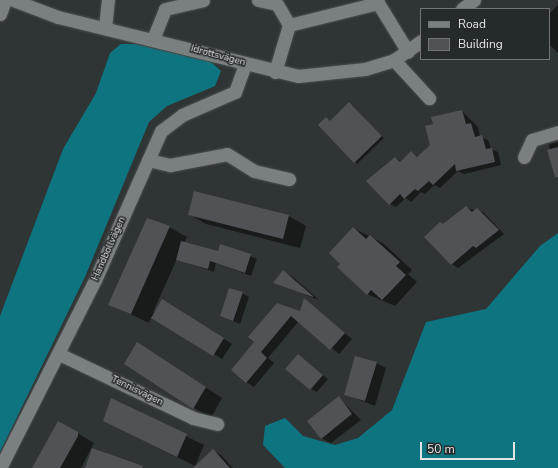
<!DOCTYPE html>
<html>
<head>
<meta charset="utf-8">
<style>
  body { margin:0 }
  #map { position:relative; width:558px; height:468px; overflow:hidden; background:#2f3434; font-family:"Nunito Sans",sans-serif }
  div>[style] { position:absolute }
  .forest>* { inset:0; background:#0e7580 }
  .shadow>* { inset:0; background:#0007 }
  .building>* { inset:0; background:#4f5355 }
  .roads { filter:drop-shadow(0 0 1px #4c5050) drop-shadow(0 0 1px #4c5050) }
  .minor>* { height:13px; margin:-6.5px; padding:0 6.5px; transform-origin:6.5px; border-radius:6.5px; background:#7a8080 }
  span { translate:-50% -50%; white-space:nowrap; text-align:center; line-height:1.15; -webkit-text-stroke:3px #252a2a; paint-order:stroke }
  .street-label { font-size:10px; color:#e2e5e5 }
  .legend { position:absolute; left:420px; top:8px; width:130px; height:52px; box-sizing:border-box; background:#252a2a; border:1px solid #717575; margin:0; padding:5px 7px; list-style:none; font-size:12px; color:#e2e5e5 }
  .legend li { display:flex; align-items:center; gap:8px; height:20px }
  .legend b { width:20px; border:1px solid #717575 }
  .scale { position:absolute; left:420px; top:442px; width:95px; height:18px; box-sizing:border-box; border:2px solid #e2e5e5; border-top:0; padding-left:5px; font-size:12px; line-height:14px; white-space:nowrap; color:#e2e5e5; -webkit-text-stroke:3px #252a2a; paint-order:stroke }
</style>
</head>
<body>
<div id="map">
  <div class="forest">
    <div style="clip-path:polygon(121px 44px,135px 44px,211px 62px,221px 71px,215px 86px,167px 106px,149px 122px,85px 277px,0 452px,0 316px,63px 149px,96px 93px,110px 53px)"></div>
    <div style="clip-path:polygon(558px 233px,558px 468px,285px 468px,263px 445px,265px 426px,285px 418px,303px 436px,335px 445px,358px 438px,392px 410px,426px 322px,486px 309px,540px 246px)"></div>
  </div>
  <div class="shadow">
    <div style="clip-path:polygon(558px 5px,558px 53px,549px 44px,549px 14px)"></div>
    <div style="clip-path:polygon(352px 105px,384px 138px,357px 164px,326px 118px,331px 122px)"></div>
    <div style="clip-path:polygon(462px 111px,478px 127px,480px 137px,488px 140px,491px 149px,498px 152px,501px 165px,464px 174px,458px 171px,440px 188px,434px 185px,425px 194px,421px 192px,411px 202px,406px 198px,396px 207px,390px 204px,396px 158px,401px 162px,411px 152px,418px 157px,431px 145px,434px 125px)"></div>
    <div style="clip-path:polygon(558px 142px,558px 173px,554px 171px,549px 144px)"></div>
    <div style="clip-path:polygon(195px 192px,289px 216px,306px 226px,300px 248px,206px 224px,189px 214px)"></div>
    <div style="clip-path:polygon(466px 208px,483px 212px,504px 234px,458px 268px,452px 264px,444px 225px)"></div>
    <div style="clip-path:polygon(169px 227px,187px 237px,184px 243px,218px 252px,221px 245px,257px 259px,251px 276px,216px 263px,214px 272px,177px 259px,153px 312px,170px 305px,232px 344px,222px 359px,151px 317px,149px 323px,110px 304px)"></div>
    <div style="clip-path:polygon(353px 228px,383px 243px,412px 270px,408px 274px,417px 282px,395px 306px,367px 294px,342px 264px)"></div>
    <div style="clip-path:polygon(284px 272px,293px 277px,319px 300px,274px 282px)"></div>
    <div style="clip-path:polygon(242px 293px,249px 297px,240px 324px,221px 316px)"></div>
    <div style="clip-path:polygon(305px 300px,352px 339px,339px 354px,299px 321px,268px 358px,274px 363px,254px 387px,246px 382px,256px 342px,277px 304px,301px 312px)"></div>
    <div style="clip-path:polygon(154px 354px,222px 398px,211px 418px,194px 408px)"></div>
    <div style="clip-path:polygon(298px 355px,328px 379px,317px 392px,311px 389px)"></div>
    <div style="clip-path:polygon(376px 363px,386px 368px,375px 406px,345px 394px)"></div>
    <div style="clip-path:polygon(339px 398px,361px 420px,331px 443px,321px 438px)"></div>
    <div style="clip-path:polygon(112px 400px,204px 445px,195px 466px,104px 421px)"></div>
    <div style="clip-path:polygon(59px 422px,94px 443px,81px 468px,33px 468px)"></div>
    <div style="clip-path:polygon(213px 451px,221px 455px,233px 468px,194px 468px)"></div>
  </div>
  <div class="building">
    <div style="clip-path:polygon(349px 102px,382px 136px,354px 163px,318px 125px,326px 117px,330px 121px)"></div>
    <div style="clip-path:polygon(462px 110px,466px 124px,471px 123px,475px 137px,482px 135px,486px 149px,492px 148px,495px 162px,456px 171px,455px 164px,433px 185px,429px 181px,418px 191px,415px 189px,404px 199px,400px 194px,389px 205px,366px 181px,395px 157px,400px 162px,411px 151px,417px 157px,430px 145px,425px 126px,433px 124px,431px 117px)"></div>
    <div style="clip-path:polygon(558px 147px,558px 177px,555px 177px,547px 150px)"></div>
    <div style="clip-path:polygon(194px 191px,289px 215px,283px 239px,188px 215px)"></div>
    <div style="clip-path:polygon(466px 206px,472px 212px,477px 208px,499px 230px,476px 248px,473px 246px,451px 265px,424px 237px,440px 222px,443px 224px)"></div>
    <div style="clip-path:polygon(147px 218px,170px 226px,131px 314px,108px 305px)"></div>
    <div style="clip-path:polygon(353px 227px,366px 239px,370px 235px,400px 262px,396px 266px,406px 275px,382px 300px,371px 290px,367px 295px,337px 267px,340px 264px,329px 253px)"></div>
    <div style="clip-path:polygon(181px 241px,218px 251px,220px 244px,251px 254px,245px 273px,210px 261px,208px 269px,176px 260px)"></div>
    <div style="clip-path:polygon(283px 270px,313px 296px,313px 297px,273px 283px)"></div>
    <div style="clip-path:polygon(229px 288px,243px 292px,233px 321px,220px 316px)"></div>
    <div style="clip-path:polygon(304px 298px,345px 333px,330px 350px,291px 316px,261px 352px,267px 358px,246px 383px,231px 370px,254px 342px,248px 337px,277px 303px,300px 311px)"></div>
    <div style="clip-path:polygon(162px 299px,224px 338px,213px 356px,151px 318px)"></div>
    <div style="clip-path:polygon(137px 342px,206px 387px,193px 409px,124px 364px)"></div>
    <div style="clip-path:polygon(298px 354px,323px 375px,310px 390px,285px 369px)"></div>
    <div style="clip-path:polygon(355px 356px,377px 362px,365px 401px,344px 395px)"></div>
    <div style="clip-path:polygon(339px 396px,352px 414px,321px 439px,307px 421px)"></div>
    <div style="clip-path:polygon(111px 398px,187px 434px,177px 457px,103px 421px)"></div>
    <div style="clip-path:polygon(58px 421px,78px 432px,78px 436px,60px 468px,32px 468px)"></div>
    <div style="clip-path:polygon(92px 448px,143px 466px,142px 468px,85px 468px)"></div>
    <div style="clip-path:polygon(213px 449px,230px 468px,193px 468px)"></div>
  </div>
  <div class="roads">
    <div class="minor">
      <div style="left:13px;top:0;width:48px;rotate:20.7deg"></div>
      <div style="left:58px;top:17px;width:247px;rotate:13.8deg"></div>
      <div style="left:298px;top:76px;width:67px;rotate:-6deg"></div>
      <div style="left:365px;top:69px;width:30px;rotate:-17deg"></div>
      <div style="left:394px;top:60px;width:33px;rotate:-35deg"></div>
      <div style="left:258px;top:0;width:19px;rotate:12deg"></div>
      <div style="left:277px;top:4px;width:24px;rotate:60deg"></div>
      <div style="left:289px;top:25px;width:49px;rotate:106.6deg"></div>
      <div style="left:462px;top:9px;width:15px;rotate:-37deg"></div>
      <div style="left:0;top:14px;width:15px;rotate:-70deg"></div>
      <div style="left:289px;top:25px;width:92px;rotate:-13.9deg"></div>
      <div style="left:378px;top:3px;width:57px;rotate:58.5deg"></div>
      <div style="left:105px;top:28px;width:28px;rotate:-84deg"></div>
      <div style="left:153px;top:39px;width:32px;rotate:-68deg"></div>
      <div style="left:165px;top:9px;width:39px;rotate:-13deg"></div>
      <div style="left:394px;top:60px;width:52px;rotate:47.4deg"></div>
      <div style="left:524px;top:157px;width:19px;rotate:-65deg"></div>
      <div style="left:532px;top:140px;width:27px;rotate:-17deg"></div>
      <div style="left:148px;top:160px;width:23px;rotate:13deg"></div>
      <div style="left:170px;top:165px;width:58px;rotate:-10.9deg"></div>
      <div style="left:227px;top:154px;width:32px;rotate:32deg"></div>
      <div style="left:254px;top:171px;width:36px;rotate:13deg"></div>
      <div style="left:59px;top:354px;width:148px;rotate:25.5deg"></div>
      <div style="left:193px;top:418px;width:25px;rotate:14deg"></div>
      <div style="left:0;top:468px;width:211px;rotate:-63.2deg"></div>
      <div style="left:95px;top:280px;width:163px;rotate:-66.1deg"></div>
      <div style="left:161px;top:131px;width:26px;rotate:-37deg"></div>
      <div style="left:182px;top:115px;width:58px;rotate:-23.5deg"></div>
      <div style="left:235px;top:92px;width:30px;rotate:-70deg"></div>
    </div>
  </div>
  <div class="street-label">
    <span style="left:218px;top:56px;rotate:15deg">Idrottsvägen</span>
    <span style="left:109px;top:249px;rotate:-66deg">Handbollvägen</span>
    <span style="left:137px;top:391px;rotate:26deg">Tennisvägen</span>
  </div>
  <ul class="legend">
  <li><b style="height:5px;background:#7a8080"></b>Road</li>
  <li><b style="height:11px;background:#4f5355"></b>Building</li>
  </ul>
  <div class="scale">50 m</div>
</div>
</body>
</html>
